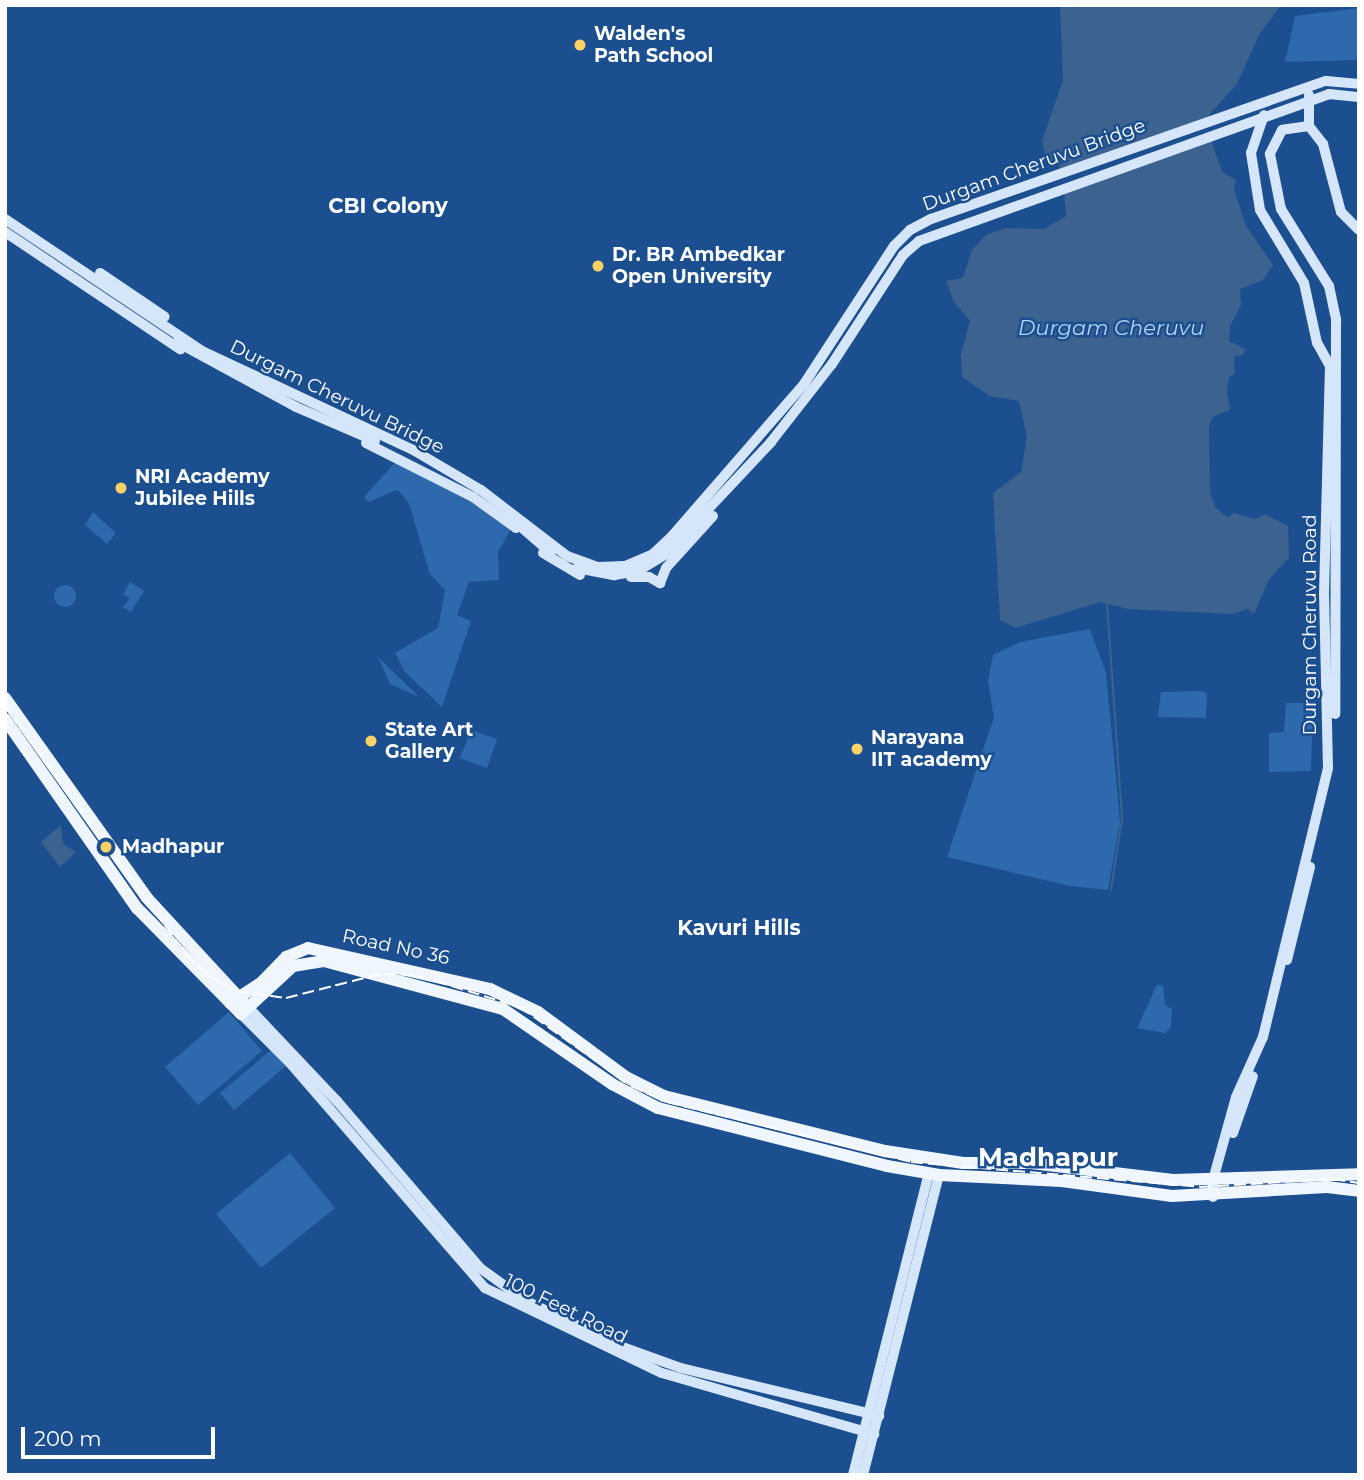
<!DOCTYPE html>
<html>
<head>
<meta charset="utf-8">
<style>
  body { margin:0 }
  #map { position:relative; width:1364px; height:1480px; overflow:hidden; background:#1b4f8f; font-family:Montserrat,sans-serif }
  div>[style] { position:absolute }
  .green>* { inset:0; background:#2e69ad }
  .round { border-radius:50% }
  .water>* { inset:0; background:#3c6290 }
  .pier>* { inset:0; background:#1b4f8f }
  .stream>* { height:2px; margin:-1px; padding:0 1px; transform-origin:1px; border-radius:1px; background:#3c6290 }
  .secondary>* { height:10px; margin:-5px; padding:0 5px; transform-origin:5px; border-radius:5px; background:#d6e6fa }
  .primary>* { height:12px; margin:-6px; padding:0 6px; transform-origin:6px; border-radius:6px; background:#f0f6ff }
  .rail>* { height:2px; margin-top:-1px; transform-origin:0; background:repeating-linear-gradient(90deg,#fff 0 12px,transparent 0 17px) }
  .dots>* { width:19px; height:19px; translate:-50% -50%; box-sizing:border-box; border:4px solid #1b4f8f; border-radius:50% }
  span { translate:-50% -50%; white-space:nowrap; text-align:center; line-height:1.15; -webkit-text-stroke:5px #1b4f8f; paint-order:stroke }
  .poi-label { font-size:19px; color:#fff; font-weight:700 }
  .left { translate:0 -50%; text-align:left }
  .street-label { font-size:19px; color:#fff }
  .neighbourhood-label { font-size:21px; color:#fff; font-weight:700 }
  .water-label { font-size:21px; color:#b5d3f5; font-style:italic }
  .district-label { font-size:26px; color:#fff; font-weight:700 }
  .frame { position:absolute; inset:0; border:7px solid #fff; pointer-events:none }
  .scale { position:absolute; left:21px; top:1427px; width:194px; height:32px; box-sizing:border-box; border:4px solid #fff; border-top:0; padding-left:9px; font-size:21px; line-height:24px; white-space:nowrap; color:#fff; -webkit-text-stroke:5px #1b4f8f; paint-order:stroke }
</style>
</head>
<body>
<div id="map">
  <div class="green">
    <div style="clip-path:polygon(1359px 8px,1359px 60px,1285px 62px,1295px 16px)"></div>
    <div style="clip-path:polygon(398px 459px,513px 525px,498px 552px,499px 580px,469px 582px,457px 615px,471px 621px,442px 707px,405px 672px,395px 653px,438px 628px,445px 590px,430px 574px,409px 504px,401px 493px,396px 490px,369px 502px,364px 497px)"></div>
    <div style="clip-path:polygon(93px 512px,116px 533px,107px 544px,85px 525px)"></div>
    <div style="clip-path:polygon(130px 582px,144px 591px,131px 612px,122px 607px,130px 599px,123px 594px)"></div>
    <div class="round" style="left:54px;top:585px;width:22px;height:22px"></div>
    <div style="clip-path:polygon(1090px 629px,1106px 673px,1120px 822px,1108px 890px,1070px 886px,947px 857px,994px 717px,988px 681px,993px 655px,1020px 642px)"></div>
    <div style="clip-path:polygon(378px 657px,419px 697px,390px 684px)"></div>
    <div style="clip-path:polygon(1202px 691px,1207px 694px,1206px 718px,1158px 717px,1161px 692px)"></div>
    <div style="clip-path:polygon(1286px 703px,1313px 703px,1311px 771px,1269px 772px,1269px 733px,1284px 732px)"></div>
    <div style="clip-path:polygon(471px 730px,497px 739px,487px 768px,460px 758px)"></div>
    <div style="clip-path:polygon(1157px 985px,1163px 986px,1165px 1005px,1172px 1009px,1171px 1027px,1165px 1033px,1137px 1028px)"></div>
    <div style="clip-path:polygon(229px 1012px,262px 1051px,198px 1105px,165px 1067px)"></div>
    <div style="clip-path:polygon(271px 1050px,286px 1066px,234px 1110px,220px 1093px)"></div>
    <div style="clip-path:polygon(290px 1153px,335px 1208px,261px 1268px,216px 1214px)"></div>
  </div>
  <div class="water">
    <div style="clip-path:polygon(1060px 5px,1281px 5px,1259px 35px,1237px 84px,1209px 115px,1207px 128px,1222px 172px,1236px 180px,1234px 189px,1246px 226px,1273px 265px,1263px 280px,1240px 289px,1241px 305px,1230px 326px,1229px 341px,1245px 349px,1243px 355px,1234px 356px,1235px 374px,1229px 377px,1227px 391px,1230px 410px,1213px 417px,1209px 426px,1210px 493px,1215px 507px,1227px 517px,1235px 513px,1255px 519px,1265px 514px,1288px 526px,1289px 558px,1269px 579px,1254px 614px,1248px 609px,1232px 614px,1128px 609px,1100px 602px,1015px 628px,1000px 620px,993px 493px,1021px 472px,1027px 437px,1019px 401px,990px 396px,962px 377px,961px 354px,970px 321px,954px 302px,946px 281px,963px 278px,972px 250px,987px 234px,1006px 228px,1044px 229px,1066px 216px,1063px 176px,1057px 162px,1046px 158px,1042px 141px,1063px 80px)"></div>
    <div style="clip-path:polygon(61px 825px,63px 844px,76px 852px,60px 867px,41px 842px)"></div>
  </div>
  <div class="pier">
    <div style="clip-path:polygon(1211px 119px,1212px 140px,1062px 192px,1060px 177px)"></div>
  </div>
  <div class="stream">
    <div style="left:1107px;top:603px;width:217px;rotate:86deg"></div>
    <div style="left:1122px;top:819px;width:72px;rotate:98.8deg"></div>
  </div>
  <div class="secondary">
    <div style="left:1309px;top:126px;width:27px;rotate:172deg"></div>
    <div style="left:1282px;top:130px;width:27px;rotate:117deg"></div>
    <div style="left:1270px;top:154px;width:56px;rotate:78.7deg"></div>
    <div style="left:1281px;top:209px;width:91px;rotate:58.1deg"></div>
    <div style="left:1329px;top:286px;width:35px;rotate:78deg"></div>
    <div style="left:1336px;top:320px;width:394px;rotate:90.1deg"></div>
    <div style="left:1309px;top:126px;width:23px;rotate:52deg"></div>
    <div style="left:1323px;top:144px;width:70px;rotate:75.2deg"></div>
    <div style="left:1341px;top:212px;width:25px;rotate:45deg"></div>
    <div style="left:1309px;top:126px;width:31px;rotate:-90deg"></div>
    <div style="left:5px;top:219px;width:237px;rotate:33.8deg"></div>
    <div style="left:202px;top:351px;width:235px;rotate:25.1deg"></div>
    <div style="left:415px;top:451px;width:77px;rotate:30.6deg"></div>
    <div style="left:481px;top:490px;width:108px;rotate:37.5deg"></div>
    <div style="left:567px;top:556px;width:33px;rotate:20deg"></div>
    <div style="left:598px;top:567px;width:27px;rotate:-2deg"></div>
    <div style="left:625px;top:566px;width:30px;rotate:-23deg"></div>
    <div style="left:653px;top:554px;width:26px;rotate:-43deg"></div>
    <div style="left:672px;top:536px;width:201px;rotate:-49deg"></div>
    <div style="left:804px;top:384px;width:165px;rotate:-56.9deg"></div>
    <div style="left:894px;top:246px;width:23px;rotate:-45deg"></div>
    <div style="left:910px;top:230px;width:24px;rotate:-28deg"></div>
    <div style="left:931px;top:219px;width:418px;rotate:-19.3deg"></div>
    <div style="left:1326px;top:81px;width:33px;rotate:5deg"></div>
    <div style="left:5px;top:232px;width:211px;rotate:33.8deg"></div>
    <div style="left:100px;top:273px;width:78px;rotate:34.1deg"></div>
    <div style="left:177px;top:342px;width:136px;rotate:28.6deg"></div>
    <div style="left:296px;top:407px;width:86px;rotate:23.3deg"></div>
    <div style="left:366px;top:443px;width:120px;rotate:26.8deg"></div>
    <div style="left:473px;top:497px;width:53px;rotate:35.8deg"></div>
    <div style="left:513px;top:520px;width:50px;rotate:41deg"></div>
    <div style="left:543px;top:553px;width:43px;rotate:30.7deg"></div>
    <div style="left:577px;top:568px;width:38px;rotate:11deg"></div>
    <div style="left:614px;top:575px;width:24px;rotate:-9deg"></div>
    <div style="left:638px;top:571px;width:33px;rotate:-31deg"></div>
    <div style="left:666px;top:554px;width:154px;rotate:-46.8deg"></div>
    <div style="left:771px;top:442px;width:99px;rotate:-52deg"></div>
    <div style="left:832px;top:364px;width:130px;rotate:-56.9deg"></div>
    <div style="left:903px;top:255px;width:21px;rotate:-41deg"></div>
    <div style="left:919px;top:241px;width:436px;rotate:-19.7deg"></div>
    <div style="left:1329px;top:94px;width:30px;rotate:6deg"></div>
    <div style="left:631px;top:577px;width:18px"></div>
    <div style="left:649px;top:577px;width:13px;rotate:29deg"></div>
    <div style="left:660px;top:583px;width:16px;rotate:-68deg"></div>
    <div style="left:666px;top:568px;width:70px;rotate:-47.9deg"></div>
    <div style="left:1287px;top:960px;width:96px;rotate:-76.1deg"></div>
    <div style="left:248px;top:1007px;width:129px;rotate:46.6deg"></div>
    <div style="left:337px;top:1101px;width:220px;rotate:49.4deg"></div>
    <div style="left:480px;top:1268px;width:57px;rotate:35.7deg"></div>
    <div style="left:526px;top:1301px;width:110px;rotate:25.4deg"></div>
    <div style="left:625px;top:1348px;width:59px;rotate:19.7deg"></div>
    <div style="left:681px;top:1368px;width:204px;rotate:13.6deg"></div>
    <div style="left:241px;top:1014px;width:69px;rotate:45deg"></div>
    <div style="left:290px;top:1063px;width:298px;rotate:49.1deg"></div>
    <div style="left:485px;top:1288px;width:196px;rotate:25.7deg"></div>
    <div style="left:662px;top:1373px;width:221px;rotate:16.1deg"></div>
    <div style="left:1233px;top:1133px;width:60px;rotate:-70.7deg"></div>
    <div style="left:1213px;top:1197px;width:17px;rotate:-90deg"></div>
    <div style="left:1213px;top:1180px;width:86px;rotate:-74.5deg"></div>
    <div style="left:1236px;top:1097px;width:66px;rotate:-65.8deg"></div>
    <div style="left:1263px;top:1037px;width:277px;rotate:-76.4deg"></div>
    <div style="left:1328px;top:768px;width:174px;rotate:-91.3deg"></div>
    <div style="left:1324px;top:594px;width:228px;rotate:-88.5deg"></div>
    <div style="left:1330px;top:366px;width:26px;rotate:-119deg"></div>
    <div style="left:1317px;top:343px;width:61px;rotate:-102.2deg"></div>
    <div style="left:1304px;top:283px;width:85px;rotate:-121.1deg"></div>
    <div style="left:1260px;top:210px;width:58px;rotate:-99deg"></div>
    <div style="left:1251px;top:153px;width:40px;rotate:-71.1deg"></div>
    <div style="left:853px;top:1475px;width:311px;rotate:-75.9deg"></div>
    <div style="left:863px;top:1475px;width:309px;rotate:-75.8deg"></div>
  </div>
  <div class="primary">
    <div style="left:5px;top:698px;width:245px;rotate:54.6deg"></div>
    <div style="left:147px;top:898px;width:142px;rotate:47.3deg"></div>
    <div style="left:5px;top:719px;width:231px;rotate:55.1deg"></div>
    <div style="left:137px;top:908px;width:148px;rotate:45.5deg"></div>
    <div style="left:241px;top:1014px;width:71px;rotate:-42.7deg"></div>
    <div style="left:293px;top:966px;width:31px;rotate:-9deg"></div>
    <div style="left:324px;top:961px;width:185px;rotate:15deg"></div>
    <div style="left:503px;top:1009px;width:132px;rotate:34.5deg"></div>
    <div style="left:612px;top:1084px;width:52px;rotate:27.6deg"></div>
    <div style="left:658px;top:1108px;width:236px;rotate:14.2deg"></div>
    <div style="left:887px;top:1166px;width:53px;rotate:9.8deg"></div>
    <div style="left:939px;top:1175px;width:123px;rotate:2.8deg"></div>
    <div style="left:1062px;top:1181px;width:111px;rotate:7.8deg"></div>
    <div style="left:1172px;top:1196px;width:155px;rotate:-3.3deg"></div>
    <div style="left:1327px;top:1187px;width:32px;rotate:7deg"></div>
    <div style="left:230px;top:1003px;width:38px;rotate:-33deg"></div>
    <div style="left:262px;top:982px;width:35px;rotate:-46deg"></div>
    <div style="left:286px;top:957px;width:24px;rotate:-22deg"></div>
    <div style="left:308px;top:948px;width:187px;rotate:12.7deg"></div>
    <div style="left:490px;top:989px;width:53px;rotate:25.6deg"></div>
    <div style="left:538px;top:1012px;width:109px;rotate:36.5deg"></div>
    <div style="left:626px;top:1077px;width:42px;rotate:26.6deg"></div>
    <div style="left:664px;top:1096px;width:228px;rotate:14deg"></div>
    <div style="left:885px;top:1151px;width:79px;rotate:8.7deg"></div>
    <div style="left:963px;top:1163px;width:68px"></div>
    <div style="left:1031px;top:1163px;width:143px;rotate:6.8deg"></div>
    <div style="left:1173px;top:1180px;width:186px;rotate:-1.8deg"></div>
  </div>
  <div class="rail">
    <div style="left:5px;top:706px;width:307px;rotate:53.9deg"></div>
    <div style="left:186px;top:954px;width:30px;rotate:44deg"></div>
    <div style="left:208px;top:975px;width:32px;rotate:30deg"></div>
    <div style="left:236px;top:991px;width:50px;rotate:8deg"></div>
    <div style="left:286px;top:998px;width:101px;rotate:-14.3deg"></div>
    <div style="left:384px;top:973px;width:35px;rotate:5deg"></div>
    <div style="left:419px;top:976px;width:106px;rotate:17.1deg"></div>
    <div style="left:520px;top:1007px;width:136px;rotate:35.4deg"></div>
    <div style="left:631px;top:1086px;width:39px;rotate:24deg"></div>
    <div style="left:667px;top:1102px;width:251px;rotate:13.8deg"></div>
    <div style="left:911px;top:1162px;width:290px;rotate:4.9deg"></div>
    <div style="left:1200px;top:1187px;width:133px;rotate:-3.4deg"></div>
    <div style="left:1333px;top:1179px;width:26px;rotate:9deg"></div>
  </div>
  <div class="dots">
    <div style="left:580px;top:45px;background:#ffd166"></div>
    <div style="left:598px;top:266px;background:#ffd166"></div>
    <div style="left:121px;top:488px;background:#ffd166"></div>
    <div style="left:371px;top:741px;background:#ffd166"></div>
    <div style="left:857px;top:749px;background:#ffd166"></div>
    <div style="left:106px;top:847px;background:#ffd166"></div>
  </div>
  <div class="poi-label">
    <span class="left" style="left:594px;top:45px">Walden's<br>Path School</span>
    <span class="left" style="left:612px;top:266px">Dr. BR Ambedkar<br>Open University</span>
    <span class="left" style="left:135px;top:488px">NRI Academy<br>Jubilee Hills</span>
    <span class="left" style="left:385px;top:741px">State Art<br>Gallery</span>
    <span class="left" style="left:871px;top:749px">Narayana<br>IIT academy</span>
    <span class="left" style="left:122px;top:847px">Madhapur</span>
  </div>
  <div class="street-label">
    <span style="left:1034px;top:165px;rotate:-20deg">Durgam Cheruvu Bridge</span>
    <span style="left:337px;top:397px;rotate:26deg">Durgam Cheruvu Bridge</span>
    <span style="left:1310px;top:625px;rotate:-90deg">Durgam Cheruvu Road</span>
    <span style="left:396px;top:947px;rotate:12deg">Road No 36</span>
    <span style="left:566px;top:1309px;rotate:26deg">100 Feet Road</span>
  </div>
  <div class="neighbourhood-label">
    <span style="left:388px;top:206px">CBI Colony</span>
    <span style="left:739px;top:928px">Kavuri Hills</span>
  </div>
  <div class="water-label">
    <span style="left:1111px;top:328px">Durgam Cheruvu</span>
  </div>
  <div class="district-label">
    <span style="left:1048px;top:1158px">Madhapur</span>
  </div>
  <div class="frame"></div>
  <div class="scale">200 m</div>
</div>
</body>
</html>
